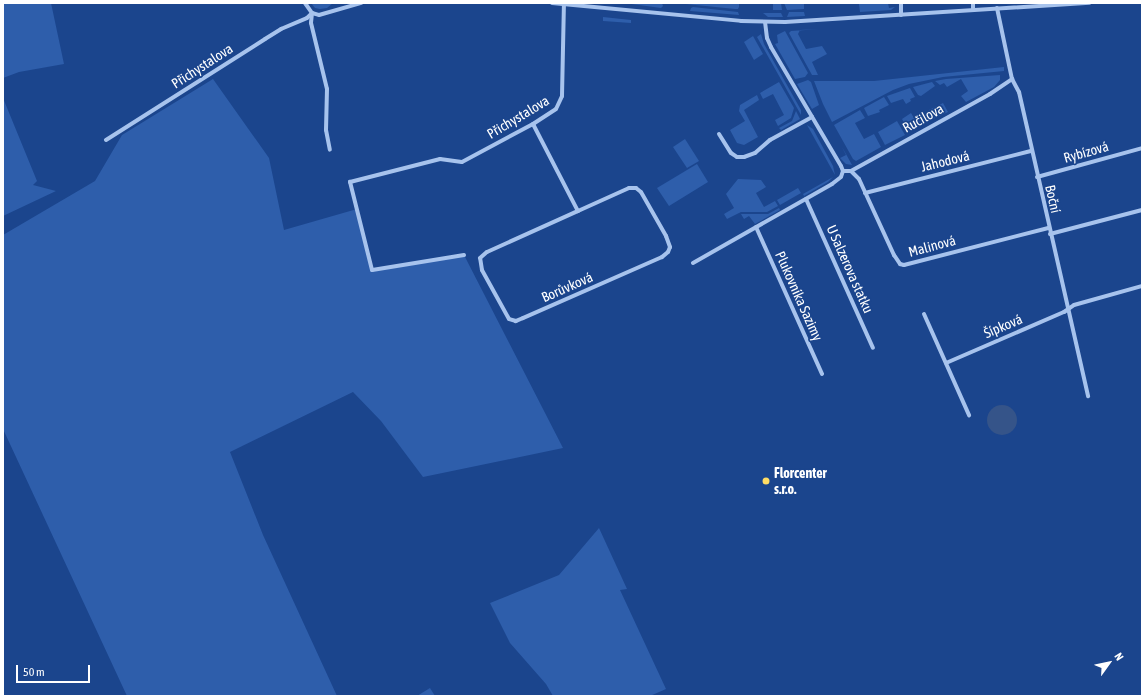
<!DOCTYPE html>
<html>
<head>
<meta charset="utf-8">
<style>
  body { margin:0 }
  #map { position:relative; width:1145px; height:699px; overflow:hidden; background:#1b458d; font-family:"Asap Condensed",sans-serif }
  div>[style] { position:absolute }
  .green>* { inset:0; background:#2e5eab }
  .water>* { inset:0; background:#355489 }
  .round { border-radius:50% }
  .minor>* { height:4px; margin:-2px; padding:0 2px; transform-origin:2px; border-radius:2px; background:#a7c3ed }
  .dots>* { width:11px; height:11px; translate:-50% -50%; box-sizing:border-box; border:2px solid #1b458d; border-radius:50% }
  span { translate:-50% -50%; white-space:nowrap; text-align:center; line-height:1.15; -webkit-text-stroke:3.5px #1b458d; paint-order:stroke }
  .street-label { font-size:14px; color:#fff }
  .poi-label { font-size:14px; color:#fff; font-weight:700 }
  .left { translate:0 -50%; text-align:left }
  .frame { position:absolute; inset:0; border:4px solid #fff; pointer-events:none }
  .north { position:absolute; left:1089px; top:643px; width:40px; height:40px; -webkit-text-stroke:3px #1b458d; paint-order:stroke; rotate:57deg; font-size:11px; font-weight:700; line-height:16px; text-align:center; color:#fff }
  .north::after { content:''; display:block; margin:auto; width:14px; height:18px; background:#fff; clip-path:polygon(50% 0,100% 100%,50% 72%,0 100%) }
  .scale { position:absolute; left:16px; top:665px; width:74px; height:18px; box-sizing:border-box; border:2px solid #fff; border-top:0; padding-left:5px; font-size:12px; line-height:14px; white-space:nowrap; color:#fff; -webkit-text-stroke:3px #1b458d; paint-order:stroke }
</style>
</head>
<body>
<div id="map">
  <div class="green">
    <div style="clip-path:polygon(3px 3px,51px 3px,64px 64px,19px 72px,3px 78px)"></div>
    <div style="clip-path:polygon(311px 3px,333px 3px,327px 8px,320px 9px,315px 8px)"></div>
    <div style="clip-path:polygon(624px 3px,662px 3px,663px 6px,661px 8px)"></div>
    <div style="clip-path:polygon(676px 3px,739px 3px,739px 7px,738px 9px,735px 9px)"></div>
    <div style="clip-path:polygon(773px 3px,781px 3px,782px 10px,773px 10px)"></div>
    <div style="clip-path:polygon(784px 3px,804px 3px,804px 9px,787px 10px)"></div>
    <div style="clip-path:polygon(853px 3px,888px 3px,889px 8px,895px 7px,891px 10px,860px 12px,859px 4px)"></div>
    <div style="clip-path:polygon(693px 7px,738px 12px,739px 15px,690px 11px,691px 8px)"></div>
    <div style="clip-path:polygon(789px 12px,804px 12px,805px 16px,787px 17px)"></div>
    <div style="clip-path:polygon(763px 13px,781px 13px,783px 17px,768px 17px)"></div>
    <div style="clip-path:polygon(603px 17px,631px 20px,631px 23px,603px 21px)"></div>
    <div style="clip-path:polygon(820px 29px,800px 30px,798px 34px,806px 49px,822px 46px,827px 54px,812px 62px,818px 75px,812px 75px,789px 33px,791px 31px)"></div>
    <div style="clip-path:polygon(785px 31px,808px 73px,805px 77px,795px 79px,775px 44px,778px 43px,777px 35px)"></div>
    <div style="clip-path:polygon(761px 34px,764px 44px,801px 110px,801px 115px,757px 37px)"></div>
    <div style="clip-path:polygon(753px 36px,763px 54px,754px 60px,744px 42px)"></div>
    <div style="clip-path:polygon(1004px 67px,1004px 71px,943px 77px,909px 84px,893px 90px,832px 122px,823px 104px,814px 81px,874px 81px)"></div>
    <div style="clip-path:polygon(1000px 75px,1000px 80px,994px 87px,966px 102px,961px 96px,968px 91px,961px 79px,947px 87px,944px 83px,940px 85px,935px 81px,946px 79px)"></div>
    <div style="clip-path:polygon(213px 79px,269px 158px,284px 230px,357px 209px,372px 270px,464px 255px,563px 448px,423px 477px,381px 421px,353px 392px,230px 452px,263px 535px,337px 696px,127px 696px,3px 429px,3px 235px,95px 181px,122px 135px)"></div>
    <div style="clip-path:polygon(808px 80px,811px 82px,819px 105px,812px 109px,797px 84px)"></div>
    <div style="clip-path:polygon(779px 82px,794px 108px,791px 118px,778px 126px,775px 120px,784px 115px,773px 94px,763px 99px,760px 93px)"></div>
    <div style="clip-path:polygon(932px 82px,935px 86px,921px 96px,918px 95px,913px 87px)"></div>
    <div style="clip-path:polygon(910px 88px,915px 97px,910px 99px,911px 101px,906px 104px,903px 99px,891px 103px,887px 96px)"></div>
    <div style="clip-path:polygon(757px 95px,759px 100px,744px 110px,758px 137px,744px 145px,737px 143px,730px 130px,745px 121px,739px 111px,740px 105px)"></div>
    <div style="clip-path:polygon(884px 97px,889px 105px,879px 110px,880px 112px,868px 116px,864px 108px)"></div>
    <div style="clip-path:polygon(3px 98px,37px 181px,33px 185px,56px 191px,3px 216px)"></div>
    <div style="clip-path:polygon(943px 103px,948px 112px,933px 119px,929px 110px)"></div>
    <div style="clip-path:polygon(860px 110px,865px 118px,855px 123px,864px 139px,874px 134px,881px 147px,856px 161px,853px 159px,834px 125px)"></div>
    <div style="clip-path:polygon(796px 111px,800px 119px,781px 130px,779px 128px,792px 121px)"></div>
    <div style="clip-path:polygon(911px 113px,914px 118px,924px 113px,929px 121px,909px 132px,902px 119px)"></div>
    <div style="clip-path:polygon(897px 121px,905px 135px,885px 145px,878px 132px)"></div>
    <div style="clip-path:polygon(807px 125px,813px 129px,833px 166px,835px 175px)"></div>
    <div style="clip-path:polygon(685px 139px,699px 161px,687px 168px,673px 147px)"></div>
    <div style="clip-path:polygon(842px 147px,846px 154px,852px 165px,846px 164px,840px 158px,846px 155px)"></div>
    <div style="clip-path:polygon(697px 164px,708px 182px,669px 206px,657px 188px)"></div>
    <div style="clip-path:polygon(833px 177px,828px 182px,804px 196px,803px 194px)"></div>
    <div style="clip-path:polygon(738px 179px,761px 180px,766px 187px,756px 193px,764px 207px,775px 201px,778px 206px,767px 212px,741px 212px,727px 219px,724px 214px,734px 208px,726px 194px)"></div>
    <div style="clip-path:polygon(798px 188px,801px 193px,780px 205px,777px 200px)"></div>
    <div style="clip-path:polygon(779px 208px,780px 210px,755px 224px,749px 216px,744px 219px,741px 214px,768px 214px)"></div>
    <div style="clip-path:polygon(599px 528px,627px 589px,620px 590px,666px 689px,650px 696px,553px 696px,546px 684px,510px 643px,490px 603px,559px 575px)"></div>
    <div style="clip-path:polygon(430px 688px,435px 696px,417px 696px)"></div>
  </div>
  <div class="water">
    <div class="round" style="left:987px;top:405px;width:30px;height:30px"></div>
  </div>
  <div class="minor">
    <div style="left:305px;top:3px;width:12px;rotate:55deg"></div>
    <div style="left:552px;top:3px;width:190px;rotate:5.4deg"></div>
    <div style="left:741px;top:21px;width:44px;rotate:1.3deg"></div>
    <div style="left:785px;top:22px;width:305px;rotate:-3.6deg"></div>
    <div style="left:997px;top:8px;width:73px;rotate:78.1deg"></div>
    <div style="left:1012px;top:79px;width:15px;rotate:62deg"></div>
    <div style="left:1019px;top:92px;width:312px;rotate:77.2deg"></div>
    <div style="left:973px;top:10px;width:7px;rotate:-90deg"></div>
    <div style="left:312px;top:13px;width:10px;rotate:96deg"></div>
    <div style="left:311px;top:23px;width:68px;rotate:76.4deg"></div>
    <div style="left:327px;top:89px;width:41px;rotate:91.4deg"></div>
    <div style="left:326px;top:130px;width:20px;rotate:79deg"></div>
    <div style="left:312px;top:13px;width:7px;rotate:16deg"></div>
    <div style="left:319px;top:15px;width:44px;rotate:-15.9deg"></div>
    <div style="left:901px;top:15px;width:12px;rotate:-90deg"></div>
    <div style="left:533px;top:124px;width:98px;rotate:62.7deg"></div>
    <div style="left:578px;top:211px;width:56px;rotate:-24.3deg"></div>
    <div style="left:629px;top:188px;width:7px"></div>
    <div style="left:636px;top:188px;width:6px;rotate:39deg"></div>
    <div style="left:641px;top:192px;width:51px;rotate:60.4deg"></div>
    <div style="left:666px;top:236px;width:12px;rotate:70deg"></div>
    <div style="left:670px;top:247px;width:5px;rotate:112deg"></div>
    <div style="left:668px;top:252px;width:8px;rotate:140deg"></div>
    <div style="left:662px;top:257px;width:152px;rotate:156.3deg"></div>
    <div style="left:523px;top:318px;width:8px;rotate:157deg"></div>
    <div style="left:516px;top:321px;width:7px;rotate:-164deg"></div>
    <div style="left:509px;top:319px;width:56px;rotate:-118.9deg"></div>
    <div style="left:482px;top:270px;width:12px;rotate:-99deg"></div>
    <div style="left:480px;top:258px;width:9px;rotate:-41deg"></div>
    <div style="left:487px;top:252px;width:100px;rotate:-24.3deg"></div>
    <div style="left:719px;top:134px;width:22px;rotate:58deg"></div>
    <div style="left:731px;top:153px;width:7px;rotate:34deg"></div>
    <div style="left:737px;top:157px;width:7px"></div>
    <div style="left:744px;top:157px;width:12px;rotate:-20deg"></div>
    <div style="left:755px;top:153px;width:20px;rotate:-41deg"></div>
    <div style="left:770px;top:140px;width:48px;rotate:-28.7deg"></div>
    <div style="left:106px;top:140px;width:188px;rotate:-32.4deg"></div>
    <div style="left:265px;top:39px;width:19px;rotate:-32deg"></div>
    <div style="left:281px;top:29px;width:28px;rotate:-23deg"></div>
    <div style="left:307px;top:18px;width:7px;rotate:-45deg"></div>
    <div style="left:843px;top:171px;width:8px"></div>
    <div style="left:851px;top:171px;width:159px;rotate:-29deg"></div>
    <div style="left:990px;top:94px;width:27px;rotate:-34deg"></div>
    <div style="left:851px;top:171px;width:11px;rotate:45deg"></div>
    <div style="left:859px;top:179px;width:84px;rotate:65.3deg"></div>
    <div style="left:894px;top:255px;width:11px;rotate:56deg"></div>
    <div style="left:900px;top:264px;width:4px;rotate:14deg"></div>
    <div style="left:904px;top:265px;width:149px;rotate:-14.4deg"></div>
    <div style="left:1037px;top:177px;width:109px;rotate:-15.4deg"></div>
    <div style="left:865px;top:193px;width:171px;rotate:-14.2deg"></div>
    <div style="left:806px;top:199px;width:163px;rotate:65.8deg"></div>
    <div style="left:756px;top:227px;width:161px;rotate:65.8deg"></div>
    <div style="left:1050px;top:234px;width:95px;rotate:-14.6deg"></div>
    <div style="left:464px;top:255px;width:93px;rotate:170.7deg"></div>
    <div style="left:372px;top:270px;width:91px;rotate:-104deg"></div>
    <div style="left:350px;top:182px;width:93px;rotate:-14.3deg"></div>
    <div style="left:440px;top:159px;width:22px;rotate:8deg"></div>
    <div style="left:462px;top:162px;width:81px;rotate:-28.2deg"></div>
    <div style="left:533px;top:124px;width:27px;rotate:-33deg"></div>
    <div style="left:556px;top:109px;width:14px;rotate:-65deg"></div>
    <div style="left:562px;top:96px;width:92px;rotate:-88.8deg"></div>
    <div style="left:693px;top:263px;width:160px;rotate:-29.6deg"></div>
    <div style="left:832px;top:184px;width:11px;rotate:-38deg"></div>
    <div style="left:841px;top:177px;width:6px;rotate:-72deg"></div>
    <div style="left:843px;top:171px;width:5px;rotate:-112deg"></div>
    <div style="left:841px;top:166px;width:138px;rotate:-120.5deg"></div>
    <div style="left:771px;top:47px;width:10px;rotate:-114deg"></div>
    <div style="left:767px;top:38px;width:16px;rotate:-97deg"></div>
    <div style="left:924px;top:314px;width:111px;rotate:66deg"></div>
    <div style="left:946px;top:363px;width:129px;rotate:-23.4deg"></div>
    <div style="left:1064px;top:312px;width:12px;rotate:-35deg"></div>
    <div style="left:1074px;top:305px;width:71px;rotate:-15.6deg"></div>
  </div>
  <div class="dots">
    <div style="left:766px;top:481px;background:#ffdc64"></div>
  </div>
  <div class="street-label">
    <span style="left:202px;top:66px;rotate:-33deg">Přichystalova</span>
    <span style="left:518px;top:117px;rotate:-31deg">Přichystalova</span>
    <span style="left:923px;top:118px;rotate:-29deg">Ručilova</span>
    <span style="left:1086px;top:152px;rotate:-16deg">Rybízová</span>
    <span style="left:945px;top:161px;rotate:-14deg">Jahodová</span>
    <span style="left:1053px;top:199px;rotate:77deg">Boční</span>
    <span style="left:932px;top:246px;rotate:-15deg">Malinová</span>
    <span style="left:850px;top:269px;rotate:66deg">U Salzerova statku</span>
    <span style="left:567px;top:287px;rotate:-24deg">Borůvková</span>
    <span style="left:799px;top:296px;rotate:66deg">Plukovníka Sazimy</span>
    <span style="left:1003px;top:326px;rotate:-23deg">Šípková</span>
  </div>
  <div class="poi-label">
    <span class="left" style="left:774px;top:481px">Florcenter<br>s.r.o.</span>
  </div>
  <div class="frame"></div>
  <div class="north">N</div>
  <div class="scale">50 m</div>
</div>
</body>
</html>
